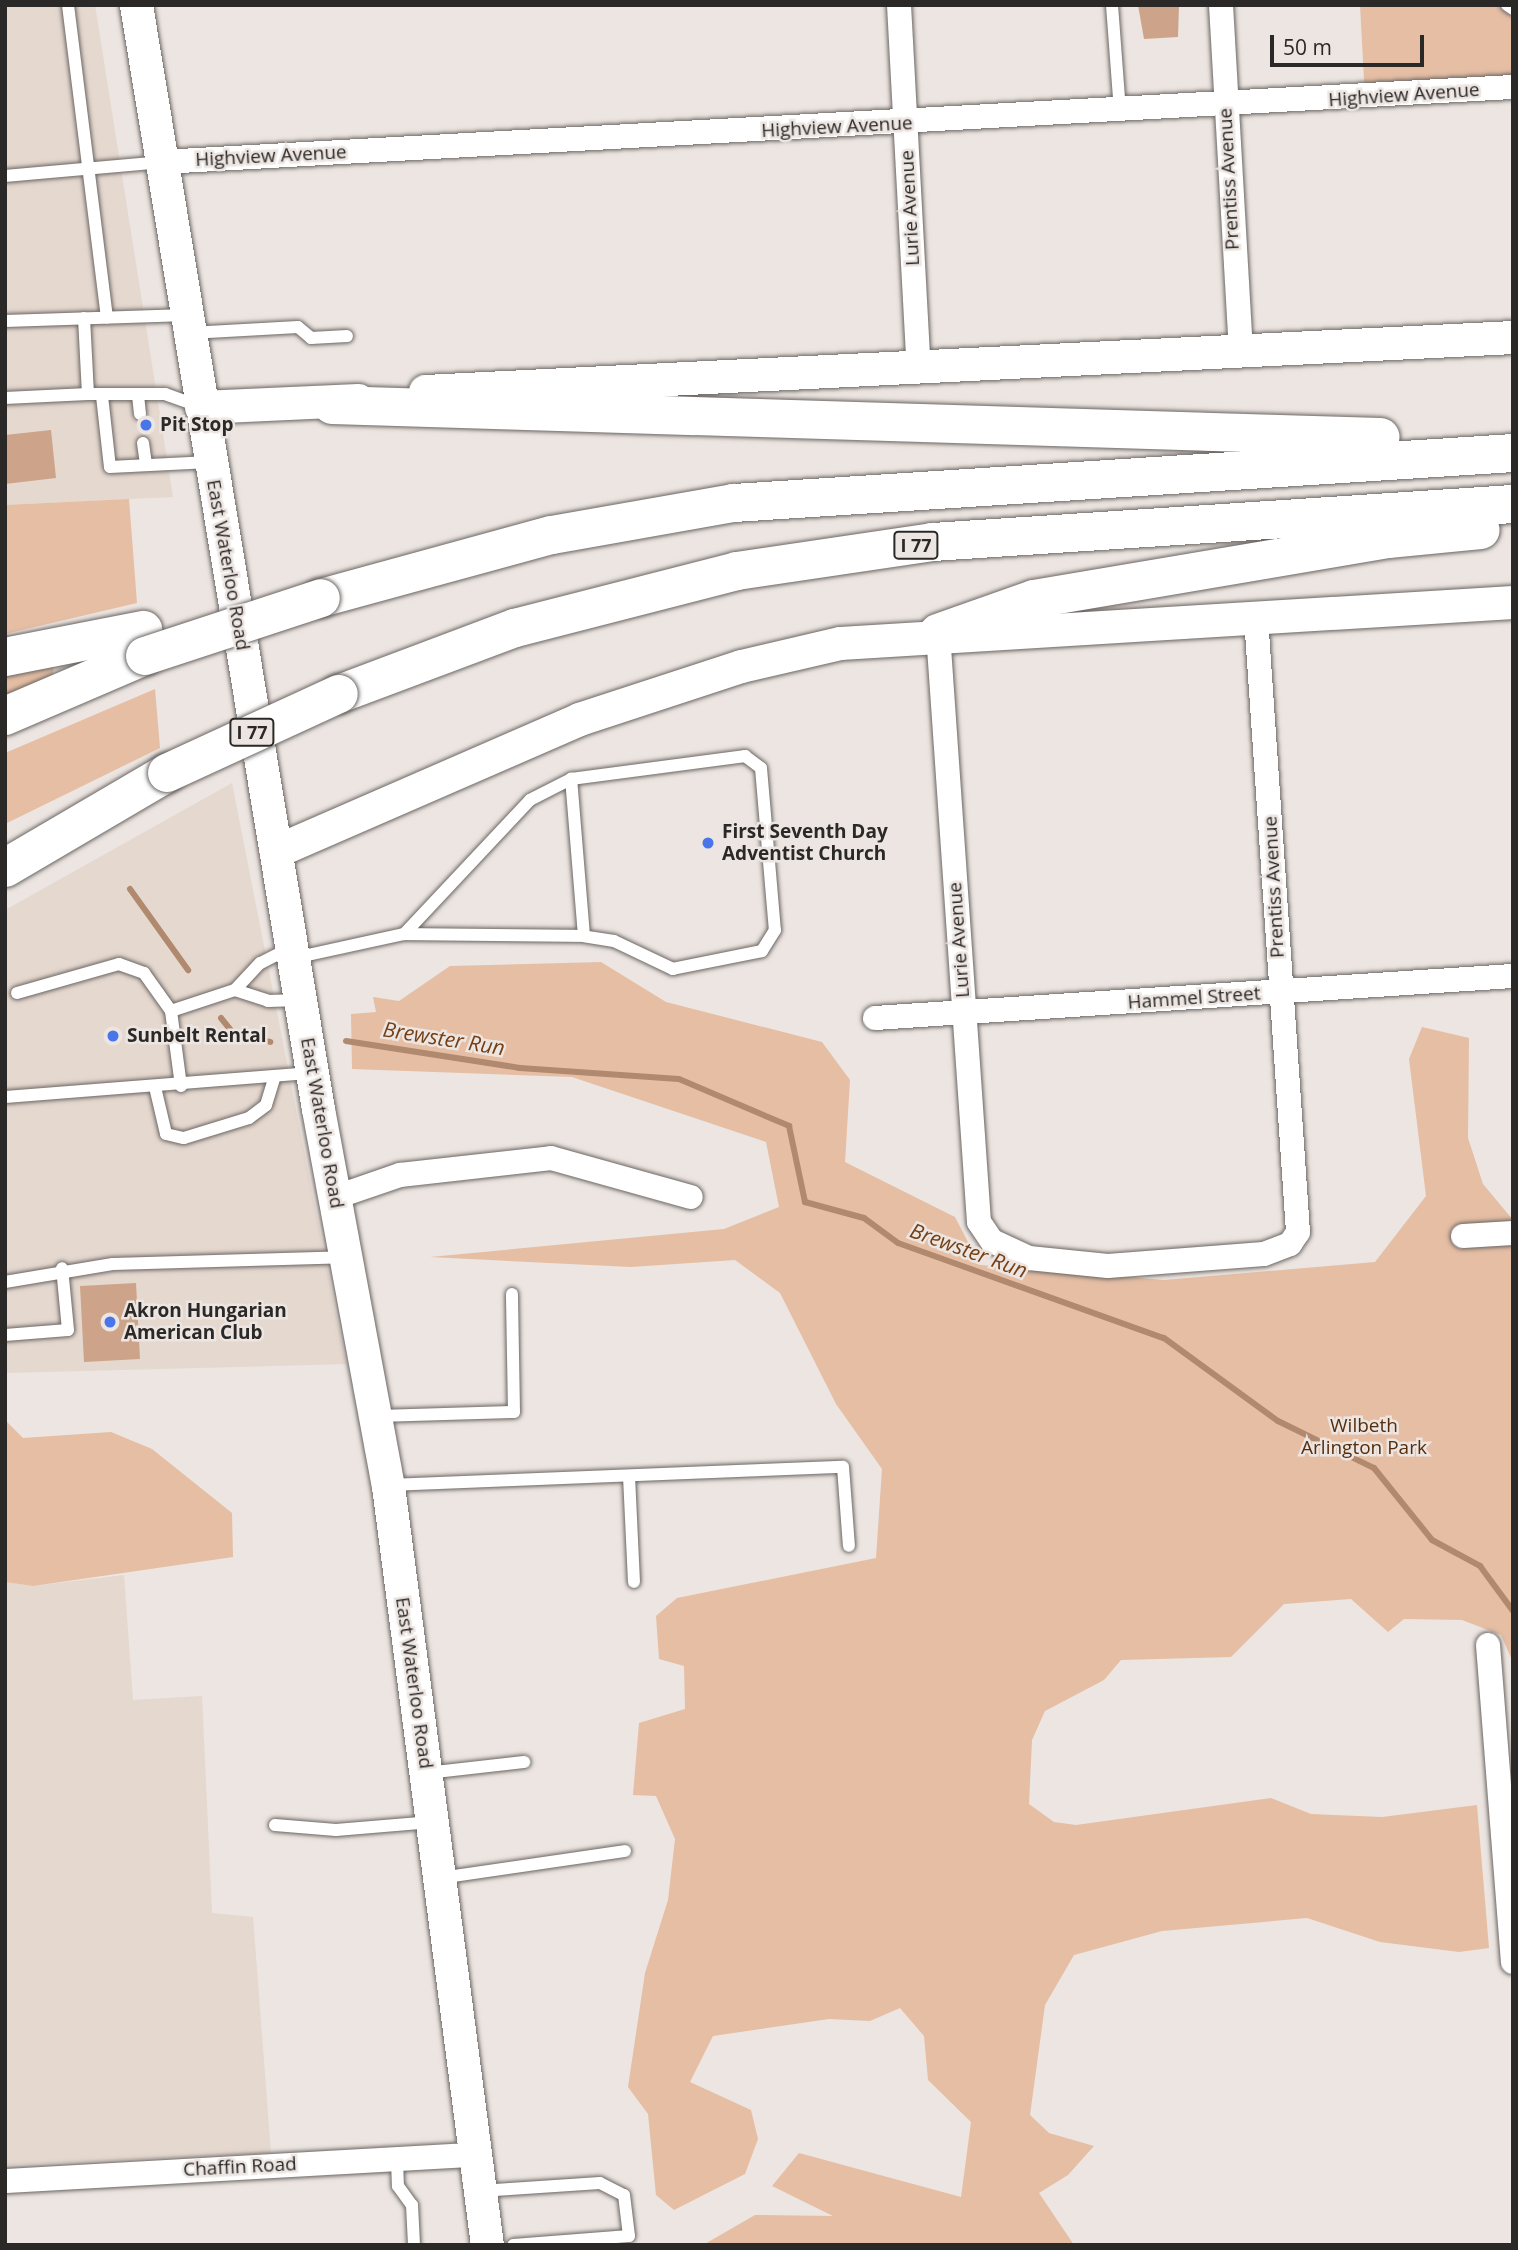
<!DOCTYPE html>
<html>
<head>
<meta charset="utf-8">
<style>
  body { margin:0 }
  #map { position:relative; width:1518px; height:2250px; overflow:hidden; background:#ece5e1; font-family:"Open Sans",sans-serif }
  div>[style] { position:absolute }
  .built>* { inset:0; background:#e5d8cf }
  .green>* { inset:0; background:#e5bea4 }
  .stream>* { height:6px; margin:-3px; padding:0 3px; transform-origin:3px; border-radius:3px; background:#b0896e }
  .building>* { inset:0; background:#cda489 }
  .roads { filter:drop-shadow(0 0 2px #6b6663) drop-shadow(0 0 2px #6b6663) }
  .lane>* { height:12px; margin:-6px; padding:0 6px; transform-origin:6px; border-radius:6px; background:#fff }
  .street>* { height:24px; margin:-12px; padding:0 12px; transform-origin:12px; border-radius:12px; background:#fff }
  .secondary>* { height:33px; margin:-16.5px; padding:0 16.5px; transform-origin:16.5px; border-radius:16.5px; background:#fff }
  .highway>* { height:38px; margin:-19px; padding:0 19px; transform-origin:19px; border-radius:19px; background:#fff }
  .bridges { filter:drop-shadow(0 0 2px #6b6663) drop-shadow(0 0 2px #6b6663) }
  .highway-bridge>* { height:38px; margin:-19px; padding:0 19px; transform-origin:19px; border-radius:19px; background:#fff }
  .dots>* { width:19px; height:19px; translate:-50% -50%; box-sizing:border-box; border:4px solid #ece5e1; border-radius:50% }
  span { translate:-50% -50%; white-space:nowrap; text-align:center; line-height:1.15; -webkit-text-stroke:5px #ece5e1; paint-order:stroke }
  .shield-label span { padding:2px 5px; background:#ece5e1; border:2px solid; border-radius:5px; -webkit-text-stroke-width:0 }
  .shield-label { font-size:18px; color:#2b2927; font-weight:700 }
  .street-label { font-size:19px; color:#2b2927 }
  .poi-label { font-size:19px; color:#2b2927; font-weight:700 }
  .left { translate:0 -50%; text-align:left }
  .park-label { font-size:19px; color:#562e0e }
  .water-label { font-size:21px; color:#743f15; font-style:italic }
  .frame { position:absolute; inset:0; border:7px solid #2b2927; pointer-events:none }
  .scale { position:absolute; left:1270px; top:35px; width:154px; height:32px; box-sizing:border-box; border:4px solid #2b2927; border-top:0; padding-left:9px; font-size:21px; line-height:24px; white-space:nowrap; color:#2b2927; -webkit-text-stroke:5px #ece5e1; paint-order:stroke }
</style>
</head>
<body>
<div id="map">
  <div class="built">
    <div style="clip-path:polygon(5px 5px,95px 5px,173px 497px,5px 505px)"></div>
    <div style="clip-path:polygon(232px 783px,346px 1364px,5px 1373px,5px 910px)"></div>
    <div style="clip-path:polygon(124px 1575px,133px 1700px,202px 1696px,212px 1913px,253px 1917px,271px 2153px,5px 2165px,5px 1582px,33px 1586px)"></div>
  </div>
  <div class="green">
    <div style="clip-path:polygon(1360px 5px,1513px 5px,1513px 87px,1365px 98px)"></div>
    <div style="clip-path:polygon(129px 499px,137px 603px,5px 634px,5px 505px)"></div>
    <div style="clip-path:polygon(55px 654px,52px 683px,5px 709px,5px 666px)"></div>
    <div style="clip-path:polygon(155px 689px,160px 748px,5px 824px,5px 753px)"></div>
    <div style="clip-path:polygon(601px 962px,666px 1002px,822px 1042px,850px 1080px,845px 1162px,955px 1217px,980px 1265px,1164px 1280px,1375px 1262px,1426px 1196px,1409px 1059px,1422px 1027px,1469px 1038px,1468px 1138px,1483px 1184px,1513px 1220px,1513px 1719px,1512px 1660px,1501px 1635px,1462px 1620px,1404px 1619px,1388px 1632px,1351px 1599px,1284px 1604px,1231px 1657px,1121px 1660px,1104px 1680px,1045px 1711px,1032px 1740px,1029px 1804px,1054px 1822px,1076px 1825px,1271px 1798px,1311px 1814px,1382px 1817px,1477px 1805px,1489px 1948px,1459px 1952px,1380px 1942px,1307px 1918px,1162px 1931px,1074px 1955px,1045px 2005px,1030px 2115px,1049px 2133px,1094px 2146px,1068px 2175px,1039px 2193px,1074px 2245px,703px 2245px,755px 2215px,833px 2216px,772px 2186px,799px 2153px,961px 2197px,971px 2122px,928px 2080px,924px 2036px,900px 2008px,870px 2021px,829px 2019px,713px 2036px,690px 2082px,751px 2110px,758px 2139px,745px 2174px,674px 2210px,656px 2195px,648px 2114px,628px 2087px,645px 1973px,668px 1900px,675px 1839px,656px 1796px,633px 1795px,639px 1723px,685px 1709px,684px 1666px,659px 1659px,656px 1616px,677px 1598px,876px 1558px,882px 1469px,836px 1404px,780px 1293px,735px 1260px,631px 1267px,430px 1257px,724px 1229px,779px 1207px,766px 1142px,572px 1077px,352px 1069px,351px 1014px,376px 1012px,373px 997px,399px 1001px,450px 966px)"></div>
    <div style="clip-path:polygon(5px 1420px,23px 1438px,111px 1432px,152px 1449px,232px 1513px,233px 1557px,33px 1586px,5px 1582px)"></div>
  </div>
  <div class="stream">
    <div style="left:130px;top:889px;width:100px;rotate:54.4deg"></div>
    <div style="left:221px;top:1018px;width:22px;rotate:51deg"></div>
    <div style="left:235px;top:1035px;width:36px;rotate:11deg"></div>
    <div style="left:346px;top:1041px;width:176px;rotate:8.8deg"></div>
    <div style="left:520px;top:1068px;width:159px;rotate:4deg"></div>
    <div style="left:679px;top:1079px;width:120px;rotate:23.1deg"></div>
    <div style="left:789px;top:1126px;width:78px;rotate:78.1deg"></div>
    <div style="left:805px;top:1202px;width:61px;rotate:15.2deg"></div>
    <div style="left:864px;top:1218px;width:42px;rotate:36.3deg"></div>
    <div style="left:898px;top:1243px;width:282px;rotate:19.7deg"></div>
    <div style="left:1164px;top:1338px;width:141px;rotate:36.1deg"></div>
    <div style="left:1278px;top:1421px;width:107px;rotate:26.1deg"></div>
    <div style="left:1374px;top:1468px;width:92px;rotate:51.1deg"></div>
    <div style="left:1432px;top:1540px;width:55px;rotate:28.4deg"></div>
    <div style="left:1480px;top:1566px;width:56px;rotate:53.7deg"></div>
  </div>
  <div class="building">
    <div style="clip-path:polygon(1138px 5px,1179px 5px,1178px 37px,1144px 39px)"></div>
    <div style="clip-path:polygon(51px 430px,56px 478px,5px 484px,5px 435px)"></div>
    <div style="clip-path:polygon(136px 1283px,140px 1359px,84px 1362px,80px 1286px)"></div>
  </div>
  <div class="roads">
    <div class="lane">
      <div style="left:68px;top:5px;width:315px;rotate:82.9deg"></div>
      <div style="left:1112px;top:5px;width:106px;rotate:85.7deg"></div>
      <div style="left:1507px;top:5px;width:7px;rotate:34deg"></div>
      <div style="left:5px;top:176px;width:158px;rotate:-5.1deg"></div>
      <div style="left:84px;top:318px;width:76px;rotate:87deg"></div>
      <div style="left:88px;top:394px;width:77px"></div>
      <div style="left:165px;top:394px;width:35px;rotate:20deg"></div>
      <div style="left:5px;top:321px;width:182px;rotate:-1.9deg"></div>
      <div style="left:190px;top:333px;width:108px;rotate:-3.2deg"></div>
      <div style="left:298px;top:327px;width:17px;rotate:40deg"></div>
      <div style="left:311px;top:338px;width:36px;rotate:-3deg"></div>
      <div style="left:138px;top:395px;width:19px;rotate:84deg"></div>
      <div style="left:102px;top:396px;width:71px;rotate:83.6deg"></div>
      <div style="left:110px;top:467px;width:100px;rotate:-2.9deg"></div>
      <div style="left:5px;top:398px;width:83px;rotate:-2.8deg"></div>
      <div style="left:143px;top:443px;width:22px;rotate:82deg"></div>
      <div style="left:571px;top:779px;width:176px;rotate:-7.5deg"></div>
      <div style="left:745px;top:756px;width:20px;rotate:37deg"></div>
      <div style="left:761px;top:768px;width:163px;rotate:85.1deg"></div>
      <div style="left:775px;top:930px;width:25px;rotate:122deg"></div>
      <div style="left:762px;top:951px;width:91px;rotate:168.6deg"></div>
      <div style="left:673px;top:969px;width:65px;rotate:-154.6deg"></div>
      <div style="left:614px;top:941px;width:30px;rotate:-171deg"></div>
      <div style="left:288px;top:949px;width:31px;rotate:153deg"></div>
      <div style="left:260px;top:963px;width:37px;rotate:133deg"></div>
      <div style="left:235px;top:990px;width:35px;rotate:18deg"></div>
      <div style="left:268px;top:1001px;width:32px;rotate:-2deg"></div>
      <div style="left:294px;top:958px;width:113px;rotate:-12.3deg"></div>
      <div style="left:404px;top:934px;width:180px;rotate:0.6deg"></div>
      <div style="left:584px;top:936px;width:158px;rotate:-94.7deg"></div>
      <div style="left:571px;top:779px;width:46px;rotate:152.9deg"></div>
      <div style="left:530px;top:800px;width:184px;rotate:133.2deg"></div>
      <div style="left:17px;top:993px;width:106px;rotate:-15.9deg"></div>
      <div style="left:119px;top:964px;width:27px;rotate:20deg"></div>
      <div style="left:144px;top:973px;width:47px;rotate:54.6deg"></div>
      <div style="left:181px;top:1086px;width:76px;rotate:-97.6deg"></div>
      <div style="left:171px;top:1011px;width:67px;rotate:-18.2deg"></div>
      <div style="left:155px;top:1087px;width:48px;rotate:76.8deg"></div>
      <div style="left:166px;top:1134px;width:18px;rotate:13deg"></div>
      <div style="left:184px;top:1138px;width:68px;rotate:-17.1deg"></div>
      <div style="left:249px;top:1118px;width:21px;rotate:-37deg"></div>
      <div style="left:266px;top:1105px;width:28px;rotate:-73deg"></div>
      <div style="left:5px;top:1097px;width:308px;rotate:-4.5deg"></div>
      <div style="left:5px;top:1282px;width:109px;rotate:-9.5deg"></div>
      <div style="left:113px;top:1264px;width:230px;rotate:-1.7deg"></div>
      <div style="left:5px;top:1335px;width:63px;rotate:-4.5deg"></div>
      <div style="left:68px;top:1330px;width:62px;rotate:-95.5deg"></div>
      <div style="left:376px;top:1416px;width:138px;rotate:-1.7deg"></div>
      <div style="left:514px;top:1412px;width:118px;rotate:-91deg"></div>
      <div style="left:629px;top:1476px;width:106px;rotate:87.3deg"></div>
      <div style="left:389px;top:1485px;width:454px;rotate:-2.3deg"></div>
      <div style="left:843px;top:1467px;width:79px;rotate:85.7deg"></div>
      <div style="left:426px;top:1773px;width:99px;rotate:-6.4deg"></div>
      <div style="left:275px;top:1825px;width:61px;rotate:4.7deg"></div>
      <div style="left:336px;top:1830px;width:96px;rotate:-4.8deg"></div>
      <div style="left:440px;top:1878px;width:187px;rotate:-8.3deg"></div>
      <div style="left:397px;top:2160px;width:26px;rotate:88deg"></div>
      <div style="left:398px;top:2186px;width:24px;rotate:54deg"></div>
      <div style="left:412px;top:2205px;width:40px;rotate:87.1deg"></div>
      <div style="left:480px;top:2191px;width:120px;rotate:-3.8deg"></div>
      <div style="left:600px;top:2183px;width:27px;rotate:27deg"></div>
      <div style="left:624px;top:2195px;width:41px;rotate:83deg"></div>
      <div style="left:629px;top:2236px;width:116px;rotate:175.6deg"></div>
    </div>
    <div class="street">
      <div style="left:899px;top:5px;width:365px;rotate:86.9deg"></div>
      <div style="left:1221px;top:5px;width:348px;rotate:86.7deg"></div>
      <div style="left:162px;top:162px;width:1353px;rotate:-3.18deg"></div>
      <div style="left:938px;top:633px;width:590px;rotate:86.02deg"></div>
      <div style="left:979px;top:1222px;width:23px;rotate:56deg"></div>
      <div style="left:992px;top:1241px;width:41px;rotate:24.7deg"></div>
      <div style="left:1029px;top:1258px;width:79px;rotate:5.8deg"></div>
      <div style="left:1108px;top:1266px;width:156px;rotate:-4.4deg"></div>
      <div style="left:1264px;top:1254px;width:28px;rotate:-21deg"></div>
      <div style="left:1290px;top:1244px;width:14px;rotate:-56deg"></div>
      <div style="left:1298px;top:1232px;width:615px;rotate:-93.91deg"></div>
      <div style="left:875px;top:1018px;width:639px;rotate:-3.77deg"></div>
      <div style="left:336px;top:1197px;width:68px;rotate:-19deg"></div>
      <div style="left:400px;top:1175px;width:152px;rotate:-6.4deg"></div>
      <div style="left:551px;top:1158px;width:145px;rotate:15.6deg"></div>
      <div style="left:1463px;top:1236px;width:50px;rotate:-3.4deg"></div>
      <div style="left:1488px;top:1645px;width:318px;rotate:85.5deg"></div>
      <div style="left:5px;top:2181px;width:471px;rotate:-3.2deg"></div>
    </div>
    <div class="secondary">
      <div style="left:136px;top:5px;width:1119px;rotate:80.64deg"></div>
      <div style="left:318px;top:1109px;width:383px;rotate:79.5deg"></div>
      <div style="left:388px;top:1486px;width:765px;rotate:82.57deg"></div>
      <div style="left:425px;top:391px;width:1089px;rotate:-2.84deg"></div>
      <div style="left:201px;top:407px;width:157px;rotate:-2.6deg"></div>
      <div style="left:276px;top:851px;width:331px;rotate:-23.5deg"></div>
      <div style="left:579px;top:719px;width:170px;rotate:-18.1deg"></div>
      <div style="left:741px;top:666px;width:102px;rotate:-13.1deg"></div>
      <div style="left:840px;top:643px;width:674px;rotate:-3.49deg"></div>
    </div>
    <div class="highway">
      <div style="left:332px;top:405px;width:1049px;rotate:1.75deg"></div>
      <div style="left:321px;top:598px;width:239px;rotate:-15.3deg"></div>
      <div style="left:552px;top:535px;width:185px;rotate:-10deg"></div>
      <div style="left:734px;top:503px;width:781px;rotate:-3.67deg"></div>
      <div style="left:938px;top:633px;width:102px;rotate:-19.5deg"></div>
      <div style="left:1034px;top:599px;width:359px;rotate:-9.6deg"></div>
      <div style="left:1388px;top:539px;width:93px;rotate:-5.5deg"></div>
      <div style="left:5px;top:657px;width:141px;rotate:-11.1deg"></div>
      <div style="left:339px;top:694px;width:188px;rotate:-20.6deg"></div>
      <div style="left:515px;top:628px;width:229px;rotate:-14.4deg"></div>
      <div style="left:737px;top:571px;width:198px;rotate:-8.4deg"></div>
      <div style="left:933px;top:542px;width:581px;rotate:-3.75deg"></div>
      <div style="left:5px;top:716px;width:152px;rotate:-23.2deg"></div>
      <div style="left:5px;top:868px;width:188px;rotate:-30.4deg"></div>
    </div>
  </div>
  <div class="bridges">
    <div class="highway-bridge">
      <div style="left:145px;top:656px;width:185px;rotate:-18.2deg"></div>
      <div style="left:167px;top:773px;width:189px;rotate:-24.7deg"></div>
    </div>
  </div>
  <div class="dots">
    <div style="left:146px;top:425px;background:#4875e7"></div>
    <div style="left:708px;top:843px;background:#4875e7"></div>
    <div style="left:113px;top:1036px;background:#4875e7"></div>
    <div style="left:110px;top:1322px;background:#4875e7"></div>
  </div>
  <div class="shield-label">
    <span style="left:916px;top:545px">I 77</span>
    <span style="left:252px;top:732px">I 77</span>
  </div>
  <div class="street-label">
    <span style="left:1404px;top:95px;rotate:-4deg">Highview Avenue</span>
    <span style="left:837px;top:127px;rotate:-3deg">Highview Avenue</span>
    <span style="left:271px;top:156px;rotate:-3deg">Highview Avenue</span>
    <span style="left:1229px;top:179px;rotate:-93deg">Prentiss Avenue</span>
    <span style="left:910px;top:208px;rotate:-93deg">Lurie Avenue</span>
    <span style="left:228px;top:565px;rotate:80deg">East Waterloo Road</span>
    <span style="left:1274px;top:887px;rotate:-93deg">Prentiss Avenue</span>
    <span style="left:959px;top:940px;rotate:-94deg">Lurie Avenue</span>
    <span style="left:1194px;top:998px;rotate:-4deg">Hammel Street</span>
    <span style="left:322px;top:1123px;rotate:80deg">East Waterloo Road</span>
    <span style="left:414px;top:1683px;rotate:82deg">East Waterloo Road</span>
    <span style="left:240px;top:2167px;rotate:-3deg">Chaffin Road</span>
  </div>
  <div class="poi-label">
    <span class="left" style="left:160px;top:425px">Pit Stop</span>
    <span class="left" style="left:722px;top:843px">First Seventh Day<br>Adventist Church</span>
    <span class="left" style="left:127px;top:1036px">Sunbelt Rental</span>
    <span class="left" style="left:124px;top:1322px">Akron Hungarian<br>American Club</span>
  </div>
  <div class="park-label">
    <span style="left:1364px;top:1437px">Wilbeth<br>Arlington Park</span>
  </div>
  <div class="water-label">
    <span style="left:444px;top:1038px;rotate:9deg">Brewster Run</span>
    <span style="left:969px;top:1250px;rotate:20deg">Brewster Run</span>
  </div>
  <div class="frame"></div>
  <div class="scale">50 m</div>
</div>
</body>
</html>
